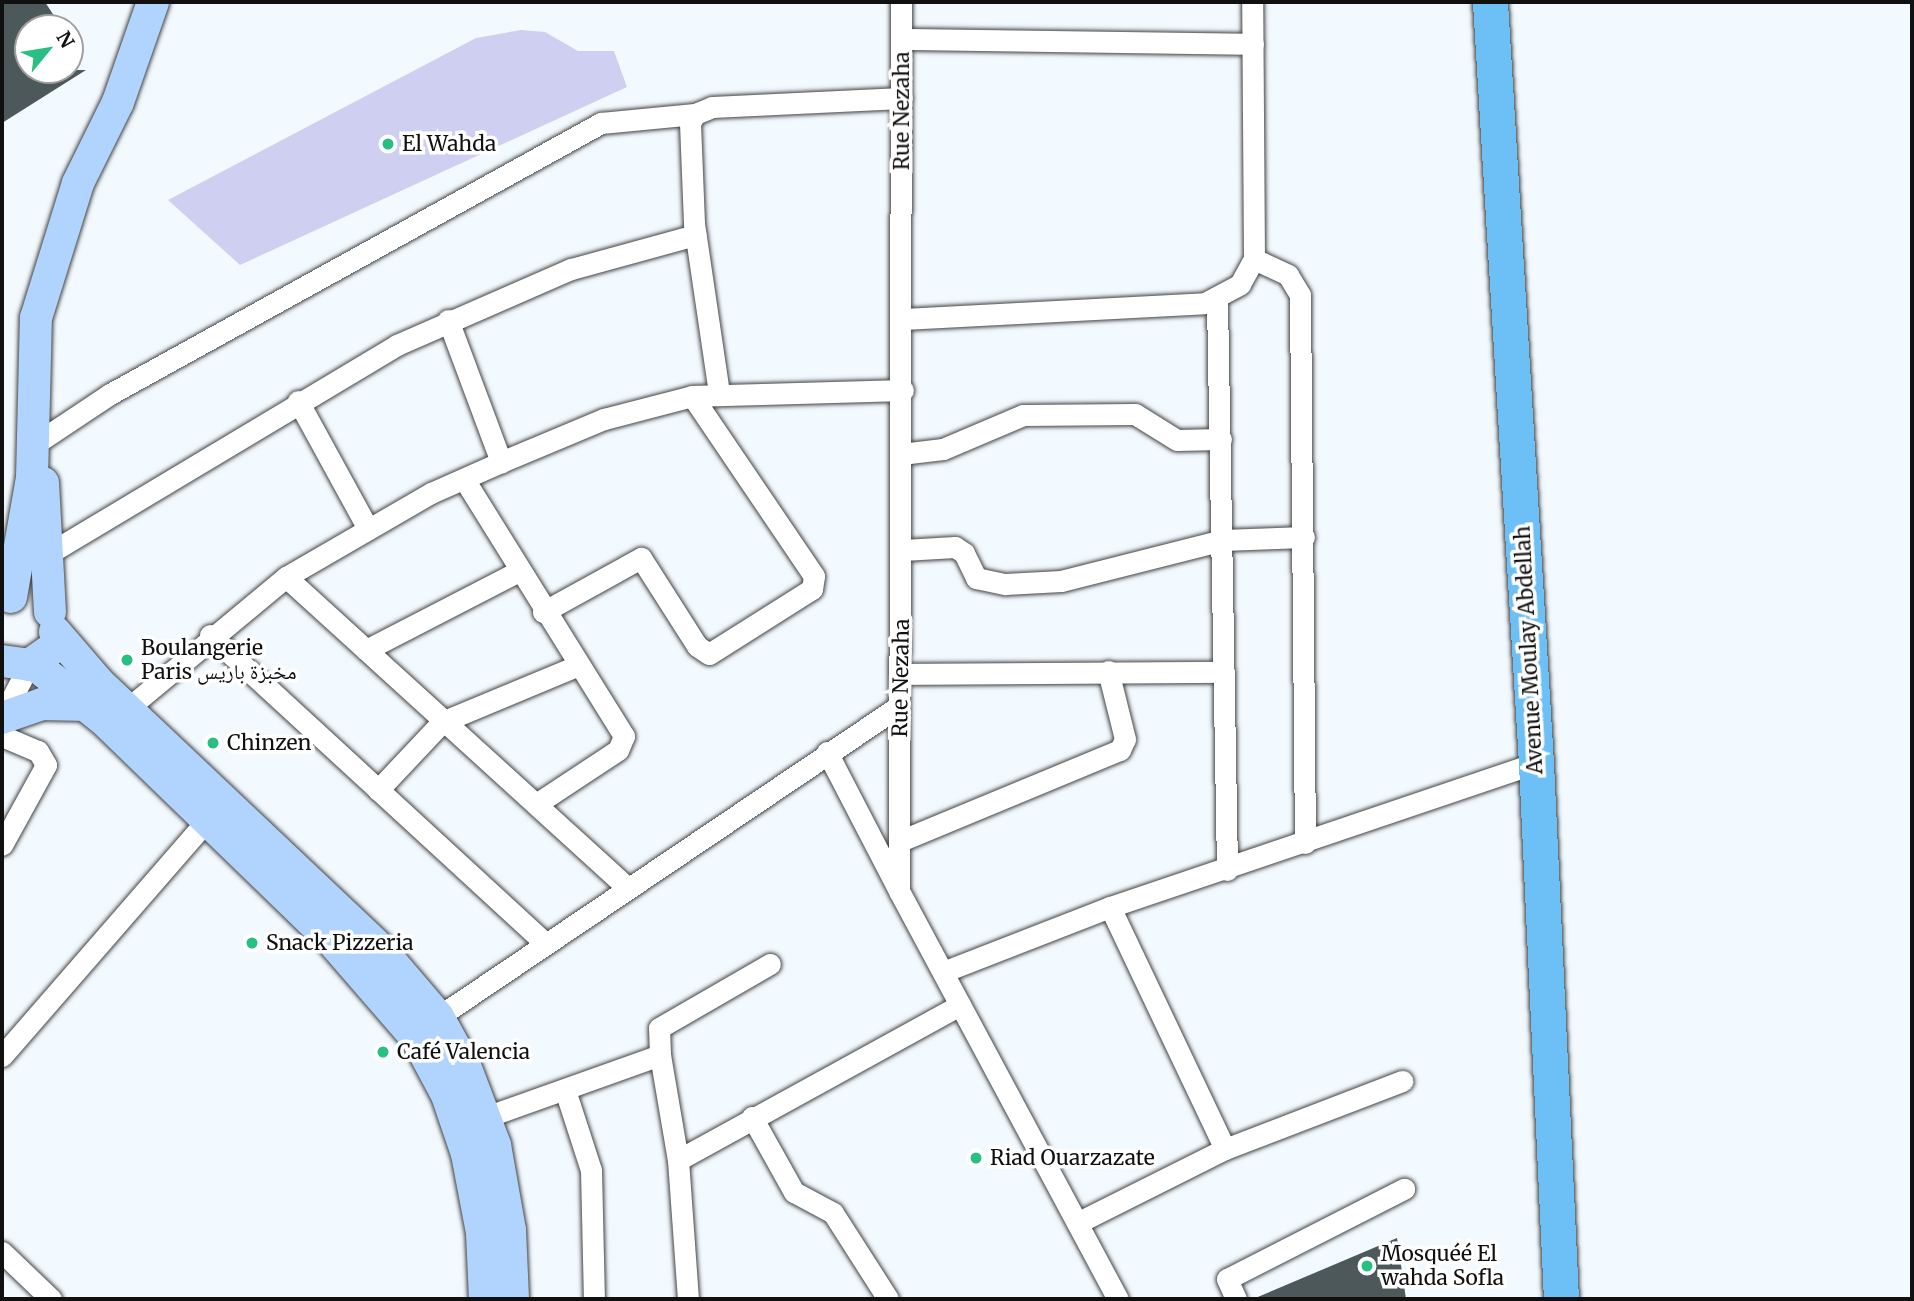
<!DOCTYPE html>
<html>
<head>
<meta charset="utf-8">
<style>
  body { margin:0 }
  #map { position:relative; width:1914px; height:1301px; overflow:hidden; background:#f3faff; font-family:Merriweather,"Noto Naskh Arabic",serif }
  div>[style] { position:absolute }
  .pitch>* { inset:0; background:#cecff1 }
  .building>* { inset:0; background:#4c5859 }
  .roads { filter:drop-shadow(0 0 2px #434343) drop-shadow(0 0 2px #434343) }
  .street>* { height:21px; margin:-10.5px; padding:0 10.5px; transform-origin:10.5px; border-radius:10.5px; background:#fff }
  .secondary>* { height:32px; margin:-16px; padding:0 16px; transform-origin:16px; border-radius:16px; background:#b0d4fd }
  .primary>* { height:35px; margin:-17.5px; padding:0 17.5px; transform-origin:17.5px; border-radius:17.5px; background:#6cc0f6 }
  .dots>* { width:19px; height:19px; translate:-50% -50%; box-sizing:border-box; border:4px solid #fff; border-radius:50% }
  span { translate:-50% -50%; white-space:nowrap; text-align:center; line-height:1.15; -webkit-text-stroke:7px #fff; paint-order:stroke }
  .street-label { font-size:21px; color:#101010 }
  .poi-label { font-size:21px; color:#101010 }
  .left { translate:0 -50%; text-align:left }
  .frame { position:absolute; inset:0; border:4px solid #101010; pointer-events:none }
  .north { position:absolute; left:14px; top:14px; width:70px; height:70px; box-sizing:border-box; background:#fff; border:2px solid #9f9f9f; border-radius:50%; rotate:60deg; font-size:19px; font-weight:700; line-height:28px; text-align:center; color:#101010 }
  .north::after { content:''; display:block; margin:auto; width:24px; height:32px; background:#29bf82; clip-path:polygon(50% 0,100% 100%,50% 72%,0 100%) }
</style>
</head>
<body>
<div id="map">
  <div class="pitch">
    <div style="clip-path:polygon(521px 30px,545px 32px,578px 51px,614px 51px,627px 87px,240px 265px,168px 200px,476px 38px)"></div>
  </div>
  <div class="building">
    <div style="clip-path:polygon(2px 2px,45px 2px,62px 28px,28px 28px,28px 70px,86px 70px,2px 123px)"></div>
    <div style="clip-path:polygon(1397px 1238px,1406px 1299px,1253px 1299px)"></div>
  </div>
  <div class="roads">
    <div class="street">
      <div style="left:901px;top:2px;width:889px;rotate:90.13deg"></div>
      <div style="left:899px;top:891px;width:463px;rotate:61.8deg"></div>
      <div style="left:902px;top:39px;width:351px;rotate:0.8deg"></div>
      <div style="left:1254px;top:259px;width:38px;rotate:25deg"></div>
      <div style="left:1288px;top:275px;width:23px;rotate:59deg"></div>
      <div style="left:1300px;top:295px;width:548px;rotate:89.48deg"></div>
      <div style="left:1217px;top:300px;width:570px;rotate:88.99deg"></div>
      <div style="left:903px;top:319px;width:302px;rotate:-3deg"></div>
      <div style="left:1205px;top:303px;width:40px;rotate:-28deg"></div>
      <div style="left:1240px;top:284px;width:29px;rotate:-61deg"></div>
      <div style="left:1254px;top:259px;width:257px;rotate:-90.4deg"></div>
      <div style="left:448px;top:320px;width:152px;rotate:69.5deg"></div>
      <div style="left:719px;top:393px;width:172px;rotate:-98.4deg"></div>
      <div style="left:694px;top:223px;width:100px;rotate:-92.3deg"></div>
      <div style="left:690px;top:123px;width:10px;rotate:-61deg"></div>
      <div style="left:695px;top:114px;width:18px;rotate:-22deg"></div>
      <div style="left:712px;top:107px;width:190px;rotate:-2.7deg"></div>
      <div style="left:298px;top:401px;width:146px;rotate:61.3deg"></div>
      <div style="left:35px;top:444px;width:90px;rotate:-33.7deg"></div>
      <div style="left:110px;top:394px;width:561px;rotate:-28.9deg"></div>
      <div style="left:601px;top:123px;width:94px;rotate:-5.5deg"></div>
      <div style="left:901px;top:454px;width:42px;rotate:-6.8deg"></div>
      <div style="left:943px;top:449px;width:87px;rotate:-23deg"></div>
      <div style="left:1023px;top:415px;width:112px;rotate:-0.5deg"></div>
      <div style="left:1135px;top:414px;width:49px;rotate:31.8deg"></div>
      <div style="left:1177px;top:440px;width:44px;rotate:-1.3deg"></div>
      <div style="left:464px;top:479px;width:303px;rotate:58.1deg"></div>
      <div style="left:624px;top:736px;width:15px;rotate:113deg"></div>
      <div style="left:618px;top:750px;width:98px;rotate:146.6deg"></div>
      <div style="left:903px;top:550px;width:52px;rotate:-3.3deg"></div>
      <div style="left:955px;top:547px;width:11px;rotate:34deg"></div>
      <div style="left:964px;top:553px;width:28px;rotate:64deg"></div>
      <div style="left:976px;top:578px;width:30px;rotate:12deg"></div>
      <div style="left:1005px;top:584px;width:56px;rotate:-3.1deg"></div>
      <div style="left:1061px;top:581px;width:167px;rotate:-14.2deg"></div>
      <div style="left:1223px;top:540px;width:81px;rotate:-2.1deg"></div>
      <div style="left:51px;top:552px;width:403px;rotate:-30.9deg"></div>
      <div style="left:397px;top:345px;width:190px;rotate:-23.6deg"></div>
      <div style="left:571px;top:269px;width:129px;rotate:-15.3deg"></div>
      <div style="left:286px;top:577px;width:462px;rotate:42.3deg"></div>
      <div style="left:543px;top:612px;width:112px;rotate:-28.9deg"></div>
      <div style="left:641px;top:558px;width:104px;rotate:57.5deg"></div>
      <div style="left:697px;top:646px;width:14px;rotate:34deg"></div>
      <div style="left:709px;top:654px;width:122px;rotate:-32.3deg"></div>
      <div style="left:812px;top:589px;width:13px;rotate:-81deg"></div>
      <div style="left:814px;top:576px;width:217px;rotate:-124.1deg"></div>
      <div style="left:210px;top:635px;width:455px;rotate:42.6deg"></div>
      <div style="left:366px;top:650px;width:170px;rotate:-27.3deg"></div>
      <div style="left:900px;top:674px;width:324px;rotate:-0.4deg"></div>
      <div style="left:127px;top:709px;width:207px;rotate:-39.7deg"></div>
      <div style="left:286px;top:577px;width:168px;rotate:-30.1deg"></div>
      <div style="left:431px;top:493px;width:77px;rotate:-23.9deg"></div>
      <div style="left:501px;top:462px;width:112px;rotate:-22.7deg"></div>
      <div style="left:604px;top:419px;width:91px;rotate:-14.6deg"></div>
      <div style="left:692px;top:396px;width:211px;rotate:-1.6deg"></div>
      <div style="left:2px;top:717px;width:59px;rotate:-62.6deg"></div>
      <div style="left:2px;top:736px;width:39px;rotate:23deg"></div>
      <div style="left:38px;top:751px;width:16px;rotate:60deg"></div>
      <div style="left:46px;top:765px;width:91px;rotate:118.8deg"></div>
      <div style="left:827px;top:752px;width:154px;rotate:62.6deg"></div>
      <div style="left:378px;top:790px;width:93px;rotate:-46.7deg"></div>
      <div style="left:442px;top:722px;width:148px;rotate:-22.6deg"></div>
      <div style="left:900px;top:841px;width:238px;rotate:-22.5deg"></div>
      <div style="left:1120px;top:750px;width:12px;rotate:-66deg"></div>
      <div style="left:1125px;top:739px;width:70px;rotate:-104deg"></div>
      <div style="left:1110px;top:907px;width:268px;rotate:64.6deg"></div>
      <div style="left:943px;top:972px;width:179px;rotate:-21.3deg"></div>
      <div style="left:1110px;top:907px;width:450px;rotate:-18.7deg"></div>
      <div style="left:438px;top:1017px;width:556px;rotate:-34deg"></div>
      <div style="left:660px;top:1055px;width:27px;rotate:-92deg"></div>
      <div style="left:659px;top:1028px;width:128px;rotate:-30deg"></div>
      <div style="left:2px;top:1056px;width:313px;rotate:-49deg"></div>
      <div style="left:565px;top:1090px;width:84px;rotate:72deg"></div>
      <div style="left:591px;top:1170px;width:129px;rotate:88.7deg"></div>
      <div style="left:486px;top:1117px;width:185px;rotate:-19.6deg"></div>
      <div style="left:660px;top:1055px;width:107px;rotate:80.3deg"></div>
      <div style="left:678px;top:1160px;width:322px;rotate:-28.8deg"></div>
      <div style="left:752px;top:1117px;width:86px;rotate:60.8deg"></div>
      <div style="left:794px;top:1192px;width:44px;rotate:28.3deg"></div>
      <div style="left:833px;top:1213px;width:102px;rotate:57.4deg"></div>
      <div style="left:678px;top:1160px;width:139px;rotate:85.9deg"></div>
      <div style="left:1077px;top:1223px;width:165px;rotate:-26.6deg"></div>
      <div style="left:1225px;top:1149px;width:190px;rotate:-21deg"></div>
      <div style="left:2px;top:1252px;width:68px;rotate:43.8deg"></div>
      <div style="left:1236px;top:1299px;width:22px;rotate:-114deg"></div>
      <div style="left:1227px;top:1279px;width:199px;rotate:-27deg"></div>
    </div>
    <div class="secondary">
      <div style="left:43px;top:483px;width:129px;rotate:86.9deg"></div>
      <div style="left:11px;top:597px;width:121px;rotate:-80deg"></div>
      <div style="left:32px;top:478px;width:160px;rotate:-88.6deg"></div>
      <div style="left:36px;top:318px;width:141px;rotate:-72.7deg"></div>
      <div style="left:78px;top:183px;width:90px;rotate:-63.7deg"></div>
      <div style="left:118px;top:102px;width:106px;rotate:-70.7deg"></div>
      <div style="left:55px;top:632px;width:66px;rotate:49.3deg"></div>
      <div style="left:98px;top:682px;width:388px;rotate:43.4deg"></div>
      <div style="left:380px;top:949px;width:89px;rotate:49.5deg"></div>
      <div style="left:438px;top:1017px;width:56px;rotate:61.1deg"></div>
      <div style="left:465px;top:1066px;width:85px;rotate:69.2deg"></div>
      <div style="left:495px;top:1145px;width:86px;rotate:80deg"></div>
      <div style="left:510px;top:1230px;width:69px;rotate:87.5deg"></div>
      <div style="left:2px;top:661px;width:27px;rotate:8deg"></div>
      <div style="left:29px;top:665px;width:24px;rotate:-35deg"></div>
      <div style="left:34px;top:664px;width:88px;rotate:38.6deg"></div>
      <div style="left:103px;top:719px;width:320px;rotate:44.1deg"></div>
      <div style="left:333px;top:942px;width:128px;rotate:49.1deg"></div>
      <div style="left:417px;top:1039px;width:64px;rotate:61.8deg"></div>
      <div style="left:447px;top:1095px;width:62px;rotate:71.3deg"></div>
      <div style="left:467px;top:1154px;width:80px;rotate:79.2deg"></div>
      <div style="left:482px;top:1233px;width:66px;rotate:87.4deg"></div>
      <div style="left:2px;top:718px;width:42px;rotate:-19.3deg"></div>
      <div style="left:42px;top:704px;width:44px;rotate:1.3deg"></div>
    </div>
    <div class="primary">
      <div style="left:1490px;top:2px;width:762px;rotate:86.54deg"></div>
      <div style="left:1536px;top:763px;width:537px;rotate:87.33deg"></div>
    </div>
  </div>
  <div class="dots">
    <div style="left:388px;top:144px;background:#29bf82"></div>
    <div style="left:127px;top:660px;background:#29bf82"></div>
    <div style="left:213px;top:743px;background:#29bf82"></div>
    <div style="left:252px;top:943px;background:#29bf82"></div>
    <div style="left:383px;top:1052px;background:#29bf82"></div>
    <div style="left:976px;top:1158px;background:#29bf82"></div>
    <div style="left:1367px;top:1266px;background:#29bf82"></div>
  </div>
  <div class="street-label">
    <span style="left:902px;top:111px;rotate:-90deg">Rue Nezaha</span>
    <span style="left:1529px;top:650px;rotate:-93deg">Avenue Moulay Abdellah</span>
    <span style="left:901px;top:678px;rotate:-89deg">Rue Nezaha</span>
  </div>
  <div class="poi-label">
    <span class="left" style="left:402px;top:144px">El Wahda</span>
    <span class="left" style="left:141px;top:660px">Boulangerie<br>Paris مخبزة باريس</span>
    <span class="left" style="left:227px;top:743px">Chinzen</span>
    <span class="left" style="left:266px;top:943px">Snack Pizzeria</span>
    <span class="left" style="left:397px;top:1052px">Café Valencia</span>
    <span class="left" style="left:990px;top:1158px">Riad Ouarzazate</span>
    <span class="left" style="left:1381px;top:1266px">Mosquéé El<br>wahda Sofla</span>
  </div>
  <div class="frame"></div>
  <div class="north">N</div>
</div>
</body>
</html>
